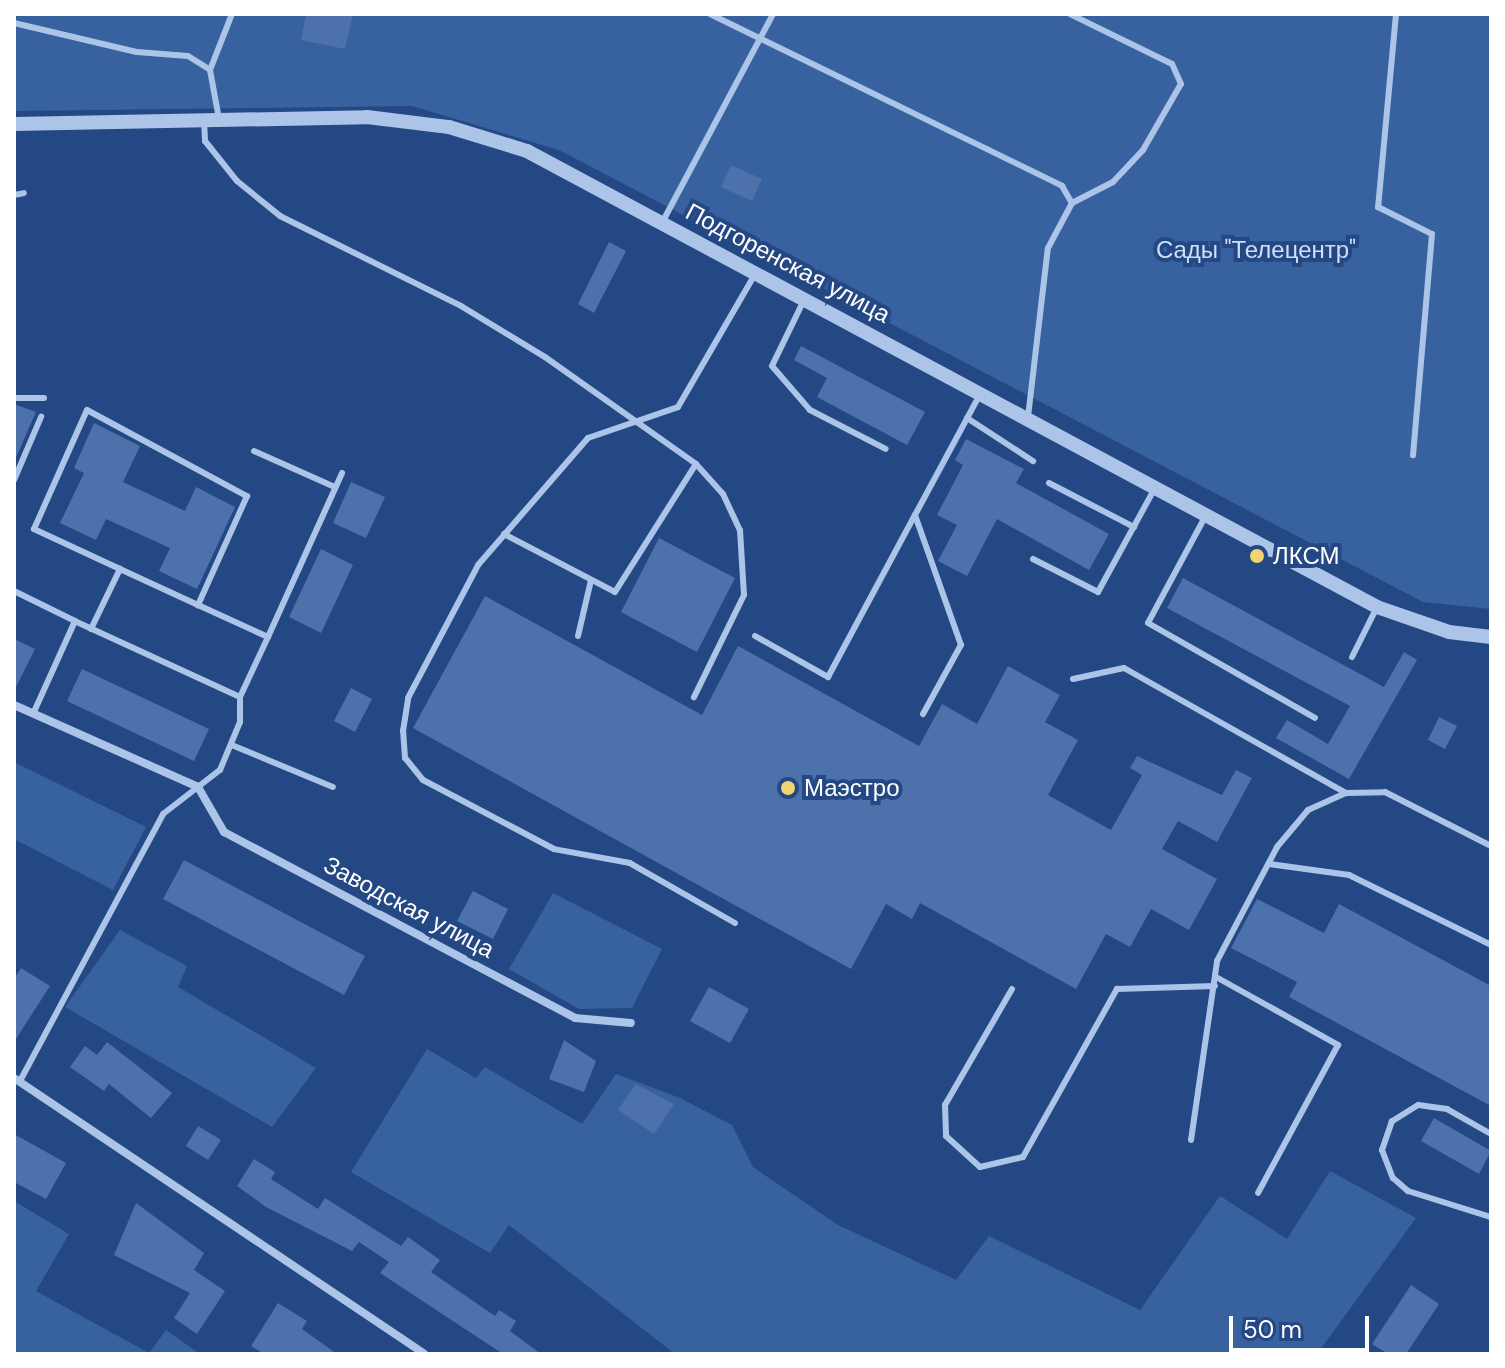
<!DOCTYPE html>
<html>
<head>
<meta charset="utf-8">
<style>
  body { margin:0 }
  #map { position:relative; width:1505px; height:1368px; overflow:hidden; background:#244883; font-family:"DM Sans",sans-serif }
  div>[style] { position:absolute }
  .green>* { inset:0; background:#3861a0 }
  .building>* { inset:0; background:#4c71ab }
  .service>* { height:6px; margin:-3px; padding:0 3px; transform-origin:3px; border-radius:3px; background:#acc4e8 }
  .minor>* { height:8px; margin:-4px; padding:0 4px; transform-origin:4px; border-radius:4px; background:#acc4e8 }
  .tertiary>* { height:14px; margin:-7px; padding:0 7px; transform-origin:7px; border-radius:7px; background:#acc4e8 }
  .dots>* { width:22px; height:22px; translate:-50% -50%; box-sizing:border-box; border:4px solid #244883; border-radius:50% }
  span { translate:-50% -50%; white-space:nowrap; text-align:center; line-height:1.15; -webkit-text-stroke:8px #244883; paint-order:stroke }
  .park-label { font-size:24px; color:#cfdff6 }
  .street-label { font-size:24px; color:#fff }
  .poi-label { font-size:24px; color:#fff }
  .left { translate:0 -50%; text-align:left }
  .frame { position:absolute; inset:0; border:16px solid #fff; pointer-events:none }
  .scale { position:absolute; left:1229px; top:1316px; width:140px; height:36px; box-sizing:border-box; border:4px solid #fff; border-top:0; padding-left:10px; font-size:24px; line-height:28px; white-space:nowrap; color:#fff; -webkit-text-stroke:6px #244883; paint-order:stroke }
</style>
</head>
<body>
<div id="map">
  <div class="green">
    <div style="clip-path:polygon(14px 14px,1491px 14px,1491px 609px,1423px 602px,559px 150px,412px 106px,14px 111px)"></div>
    <div style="clip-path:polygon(14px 762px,146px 827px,113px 890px,14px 839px)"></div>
    <div style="clip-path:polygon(553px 893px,662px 949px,632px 1008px,579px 1009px,509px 969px)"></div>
    <div style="clip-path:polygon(120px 930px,187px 966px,178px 987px,316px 1068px,272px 1127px,65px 1007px)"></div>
    <div style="clip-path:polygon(427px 1049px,476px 1078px,485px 1067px,582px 1124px,616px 1074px,680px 1098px,732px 1125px,753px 1167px,838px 1225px,956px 1280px,989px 1236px,1140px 1310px,1220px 1196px,1287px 1239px,1330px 1171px,1416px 1218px,1317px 1354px,675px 1354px,509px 1225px,490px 1253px,351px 1172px)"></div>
    <div style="clip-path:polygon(14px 1201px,69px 1234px,36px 1291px,149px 1353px,166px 1330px,200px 1354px,14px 1354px)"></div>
  </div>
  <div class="building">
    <div style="clip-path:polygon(306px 14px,353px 14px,345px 49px,301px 40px)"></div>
    <div style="clip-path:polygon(731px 165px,762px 179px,752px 201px,721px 187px)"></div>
    <div style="clip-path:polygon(609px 242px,626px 251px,594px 313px,578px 304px)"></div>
    <div style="clip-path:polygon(801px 346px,925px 412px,907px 445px,817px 397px,827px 378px,794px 360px)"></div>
    <div style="clip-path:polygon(14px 404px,36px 412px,14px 462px)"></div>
    <div style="clip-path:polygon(94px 423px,140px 446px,123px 482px,185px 511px,196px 487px,235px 507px,197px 589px,159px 571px,170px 548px,106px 519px,96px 540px,60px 523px,84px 473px,74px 468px)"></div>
    <div style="clip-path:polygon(966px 439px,1024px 469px,1016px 483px,1109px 534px,1089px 570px,997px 519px,967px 576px,938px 561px,957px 525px,937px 515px,963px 465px,955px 460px)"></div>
    <div style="clip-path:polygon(351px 482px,385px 497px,366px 538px,333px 523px)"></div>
    <div style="clip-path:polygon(659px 538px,735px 578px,697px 652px,621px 612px)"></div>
    <div style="clip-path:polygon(321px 549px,353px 565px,321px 633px,289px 617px)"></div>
    <div style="clip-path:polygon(1183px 578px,1384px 687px,1404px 652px,1417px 660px,1349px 779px,1276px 738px,1287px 720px,1328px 744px,1350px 706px,1167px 608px)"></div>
    <div style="clip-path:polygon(485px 596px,702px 715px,738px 646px,919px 746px,942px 704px,977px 724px,1008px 666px,1060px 695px,1045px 722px,1078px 740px,1048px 795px,1111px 830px,1142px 775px,1130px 768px,1137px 756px,1222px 795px,1236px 770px,1252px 778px,1217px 842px,1178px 821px,1162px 849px,1217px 879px,1189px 930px,1151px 909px,1130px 947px,1106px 934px,1076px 989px,920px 903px,912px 919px,886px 904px,851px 969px,413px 728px)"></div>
    <div style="clip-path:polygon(14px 639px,35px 649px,14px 691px)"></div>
    <div style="clip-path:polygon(82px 669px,209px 729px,194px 761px,67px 701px)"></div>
    <div style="clip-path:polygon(351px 688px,372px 699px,355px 732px,334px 721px)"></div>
    <div style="clip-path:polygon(1439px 717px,1457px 726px,1445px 749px,1428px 740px)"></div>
    <div style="clip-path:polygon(184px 860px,365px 956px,344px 995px,163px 899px)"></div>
    <div style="clip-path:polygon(473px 891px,508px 909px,493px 939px,457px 921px)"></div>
    <div style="clip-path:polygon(1257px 899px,1324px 933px,1339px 904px,1491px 986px,1491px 1106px,1289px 997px,1297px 982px,1231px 948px)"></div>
    <div style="clip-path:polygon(21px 968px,50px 986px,14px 1042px,14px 979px)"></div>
    <div style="clip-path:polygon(709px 987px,749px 1009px,730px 1043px,690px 1021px)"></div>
    <div style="clip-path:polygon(564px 1040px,596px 1061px,584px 1092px,549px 1079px)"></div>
    <div style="clip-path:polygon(107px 1042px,172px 1093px,151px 1118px,109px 1084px,104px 1091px,70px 1067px,85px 1046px,97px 1055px)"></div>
    <div style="clip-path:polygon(636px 1084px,674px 1104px,654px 1134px,618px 1110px)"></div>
    <div style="clip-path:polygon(1434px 1118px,1491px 1151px,1479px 1174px,1421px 1141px)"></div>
    <div style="clip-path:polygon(198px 1126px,221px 1140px,208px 1160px,186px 1146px)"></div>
    <div style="clip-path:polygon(14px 1134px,66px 1163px,46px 1199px,14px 1182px)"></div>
    <div style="clip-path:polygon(254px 1159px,275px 1172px,271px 1179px,318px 1209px,325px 1198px,401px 1246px,408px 1237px,440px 1260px,431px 1272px,495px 1316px,499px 1310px,516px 1321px,510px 1331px,541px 1354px,503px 1354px,380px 1273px,389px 1262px,359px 1242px,352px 1251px,266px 1207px,237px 1186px)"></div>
    <div style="clip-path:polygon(136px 1203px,204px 1253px,194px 1270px,225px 1291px,197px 1334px,174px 1318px,190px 1293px,114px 1255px)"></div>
    <div style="clip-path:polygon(1411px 1285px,1439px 1304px,1406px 1354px,1388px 1354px,1372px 1344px)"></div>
    <div style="clip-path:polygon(278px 1303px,307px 1321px,302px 1329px,337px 1354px,264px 1354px,251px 1346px)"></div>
  </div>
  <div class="service">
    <div style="left:710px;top:14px;width:392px;rotate:26deg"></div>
    <div style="left:1062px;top:186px;width:20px;rotate:60deg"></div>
    <div style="left:1396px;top:14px;width:194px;rotate:95.3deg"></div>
    <div style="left:1378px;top:207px;width:60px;rotate:26.6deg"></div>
    <div style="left:1432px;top:234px;width:222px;rotate:94.9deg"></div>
    <div style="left:14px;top:23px;width:126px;rotate:13.3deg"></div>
    <div style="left:137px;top:52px;width:51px;rotate:4.5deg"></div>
    <div style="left:188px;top:56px;width:26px;rotate:32deg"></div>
    <div style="left:219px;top:119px;width:50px;rotate:-100.4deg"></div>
    <div style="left:210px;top:70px;width:60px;rotate:-68.6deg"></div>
    <div style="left:204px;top:121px;width:20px;rotate:87deg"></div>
    <div style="left:205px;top:141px;width:51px;rotate:51.3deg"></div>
    <div style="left:237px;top:181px;width:55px;rotate:39.1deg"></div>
    <div style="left:280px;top:216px;width:202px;rotate:26.4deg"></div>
    <div style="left:461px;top:306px;width:98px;rotate:31.3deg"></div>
    <div style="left:545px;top:357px;width:185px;rotate:35.3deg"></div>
    <div style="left:696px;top:464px;width:40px;rotate:48deg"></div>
    <div style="left:723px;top:494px;width:40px;rotate:65deg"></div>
    <div style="left:740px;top:530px;width:65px;rotate:86.5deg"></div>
    <div style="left:744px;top:595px;width:114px;rotate:116.1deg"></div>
    <div style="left:14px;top:195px;width:10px;rotate:-11deg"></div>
    <div style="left:663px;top:221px;width:234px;rotate:-62deg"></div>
    <div style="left:804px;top:300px;width:73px;rotate:115.9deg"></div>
    <div style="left:772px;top:366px;width:58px;rotate:49.2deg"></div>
    <div style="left:810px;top:410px;width:85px;rotate:27.2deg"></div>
    <div style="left:14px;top:398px;width:30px"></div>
    <div style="left:1028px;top:417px;width:170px;rotate:-83.3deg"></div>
    <div style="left:1048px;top:248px;width:51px;rotate:-61.9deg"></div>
    <div style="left:1072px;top:203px;width:46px;rotate:-27.1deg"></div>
    <div style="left:1113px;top:182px;width:44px;rotate:-46.8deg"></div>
    <div style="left:1143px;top:150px;width:76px;rotate:-60.1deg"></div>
    <div style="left:1181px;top:84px;width:22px;rotate:-114deg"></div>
    <div style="left:1172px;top:64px;width:114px;rotate:-153.9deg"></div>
    <div style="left:967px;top:418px;width:79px;rotate:33.1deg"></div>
    <div style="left:254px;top:451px;width:89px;rotate:24deg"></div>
    <div style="left:14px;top:480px;width:69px;rotate:-66.8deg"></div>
    <div style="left:1049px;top:483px;width:96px;rotate:27.4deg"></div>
    <div style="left:1205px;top:517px;width:120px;rotate:118.3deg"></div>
    <div style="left:1148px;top:623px;width:192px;rotate:29.6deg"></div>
    <div style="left:504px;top:534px;width:125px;rotate:27.6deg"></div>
    <div style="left:615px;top:592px;width:151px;rotate:-57.7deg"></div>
    <div style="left:1033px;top:559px;width:73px;rotate:26.9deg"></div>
    <div style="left:1098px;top:592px;width:119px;rotate:-61.3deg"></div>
    <div style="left:14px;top:591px;width:68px;rotate:26.2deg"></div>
    <div style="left:75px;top:621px;width:102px;rotate:114.3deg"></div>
    <div style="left:198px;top:605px;width:77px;rotate:24.6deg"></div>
    <div style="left:268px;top:637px;width:66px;rotate:115deg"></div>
    <div style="left:91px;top:629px;width:67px;rotate:-64.2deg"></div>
    <div style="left:120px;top:569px;width:95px;rotate:-155.1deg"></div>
    <div style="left:34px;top:529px;width:130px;rotate:-66deg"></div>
    <div style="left:87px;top:410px;width:182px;rotate:28.3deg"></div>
    <div style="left:247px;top:496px;width:120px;rotate:114.2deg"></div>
    <div style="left:198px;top:605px;width:86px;rotate:-155.2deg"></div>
    <div style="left:578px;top:636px;width:57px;rotate:-76.9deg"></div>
    <div style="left:755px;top:636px;width:84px;rotate:29.3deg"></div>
    <div style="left:828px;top:677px;width:184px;rotate:-61.8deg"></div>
    <div style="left:268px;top:637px;width:180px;rotate:-65.7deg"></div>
    <div style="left:1352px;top:657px;width:56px;rotate:-63.4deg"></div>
    <div style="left:1073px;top:679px;width:52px;rotate:-12.2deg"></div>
    <div style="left:1124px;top:668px;width:255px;rotate:29.4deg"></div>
    <div style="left:923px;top:714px;width:79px;rotate:-61.2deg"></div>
    <div style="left:961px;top:645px;width:138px;rotate:-109.5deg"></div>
    <div style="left:915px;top:515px;width:135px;rotate:-61.7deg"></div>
    <div style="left:234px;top:746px;width:107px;rotate:22.5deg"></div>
    <div style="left:1269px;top:864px;width:81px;rotate:7.8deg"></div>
    <div style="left:1349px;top:875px;width:158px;rotate:26.2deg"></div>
    <div style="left:735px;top:923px;width:121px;rotate:-150.3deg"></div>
    <div style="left:630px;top:863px;width:77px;rotate:-169.6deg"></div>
    <div style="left:554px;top:849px;width:148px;rotate:-152.2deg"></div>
    <div style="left:423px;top:780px;width:28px;rotate:-129deg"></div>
    <div style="left:405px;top:758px;width:27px;rotate:-94deg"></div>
    <div style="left:403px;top:731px;width:33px;rotate:-81deg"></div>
    <div style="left:408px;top:698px;width:150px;rotate:-62.2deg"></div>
    <div style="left:478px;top:565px;width:168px;rotate:-49.1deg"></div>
    <div style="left:588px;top:438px;width:95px;rotate:-19deg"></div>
    <div style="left:678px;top:407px;width:154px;rotate:-59.9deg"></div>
    <div style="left:1216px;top:977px;width:140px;rotate:29.1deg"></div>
    <div style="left:1338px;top:1045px;width:168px;rotate:118.4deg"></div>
    <div style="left:1012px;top:989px;width:134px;rotate:120deg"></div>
    <div style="left:945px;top:1105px;width:31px;rotate:88deg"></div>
    <div style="left:946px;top:1136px;width:46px;rotate:42.4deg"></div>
    <div style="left:980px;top:1167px;width:44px;rotate:-13.1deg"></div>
    <div style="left:1023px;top:1157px;width:193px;rotate:-60.8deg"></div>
    <div style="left:1117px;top:989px;width:98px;rotate:-1.8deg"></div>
    <div style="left:20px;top:1081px;width:303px;rotate:-61.8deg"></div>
    <div style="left:163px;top:814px;width:72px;rotate:-37.7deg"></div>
    <div style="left:220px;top:770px;width:52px;rotate:-67.4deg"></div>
    <div style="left:240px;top:722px;width:25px;rotate:-90deg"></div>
    <div style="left:240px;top:697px;width:182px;rotate:-155.3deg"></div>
    <div style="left:1491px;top:1134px;width:51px;rotate:-150.4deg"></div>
    <div style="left:1447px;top:1109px;width:29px;rotate:-172deg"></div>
    <div style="left:1418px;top:1105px;width:31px;rotate:148deg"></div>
    <div style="left:1392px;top:1121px;width:31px;rotate:109deg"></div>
    <div style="left:1382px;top:1150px;width:30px;rotate:69deg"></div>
    <div style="left:1393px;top:1178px;width:20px;rotate:41deg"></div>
    <div style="left:1408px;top:1191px;width:87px;rotate:17.4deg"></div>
    <div style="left:1191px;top:1140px;width:181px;rotate:-81.7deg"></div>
    <div style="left:1217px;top:961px;width:129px;rotate:-62.2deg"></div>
    <div style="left:1277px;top:847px;width:48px;rotate:-50deg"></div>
    <div style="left:1308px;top:810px;width:42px;rotate:-24.1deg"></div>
    <div style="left:1346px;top:793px;width:39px;rotate:-1deg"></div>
    <div style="left:1385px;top:792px;width:119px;rotate:27deg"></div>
  </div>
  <div class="minor">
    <div style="left:14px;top:705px;width:201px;rotate:24deg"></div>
    <div style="left:198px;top:787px;width:52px;rotate:60deg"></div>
    <div style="left:224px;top:832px;width:397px;rotate:27.9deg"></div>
    <div style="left:575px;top:1018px;width:56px;rotate:5.1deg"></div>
    <div style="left:14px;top:1078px;width:494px;rotate:33.9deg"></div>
  </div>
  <div class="tertiary">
    <div style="left:14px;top:124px;width:353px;rotate:-1.1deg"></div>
    <div style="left:367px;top:117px;width:83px;rotate:7deg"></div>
    <div style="left:449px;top:127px;width:82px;rotate:17.1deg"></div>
    <div style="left:527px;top:151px;width:965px;rotate:28.21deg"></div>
    <div style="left:1377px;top:607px;width:76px;rotate:19.1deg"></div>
    <div style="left:1449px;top:632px;width:42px;rotate:6.8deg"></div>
  </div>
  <div class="dots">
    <div style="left:1257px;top:556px;background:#f2d36f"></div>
    <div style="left:788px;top:788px;background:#f2d36f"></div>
  </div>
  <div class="park-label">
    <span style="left:1256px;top:250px">Сады "Телецентр"</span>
  </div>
  <div class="street-label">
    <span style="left:788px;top:263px;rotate:28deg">Подгоренская улица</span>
    <span style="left:409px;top:907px;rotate:28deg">Заводская улица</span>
  </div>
  <div class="poi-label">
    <span class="left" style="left:1273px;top:556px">ЛКСМ</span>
    <span class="left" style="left:804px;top:788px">Маэстро</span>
  </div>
  <div class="frame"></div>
  <div class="scale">50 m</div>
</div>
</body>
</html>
